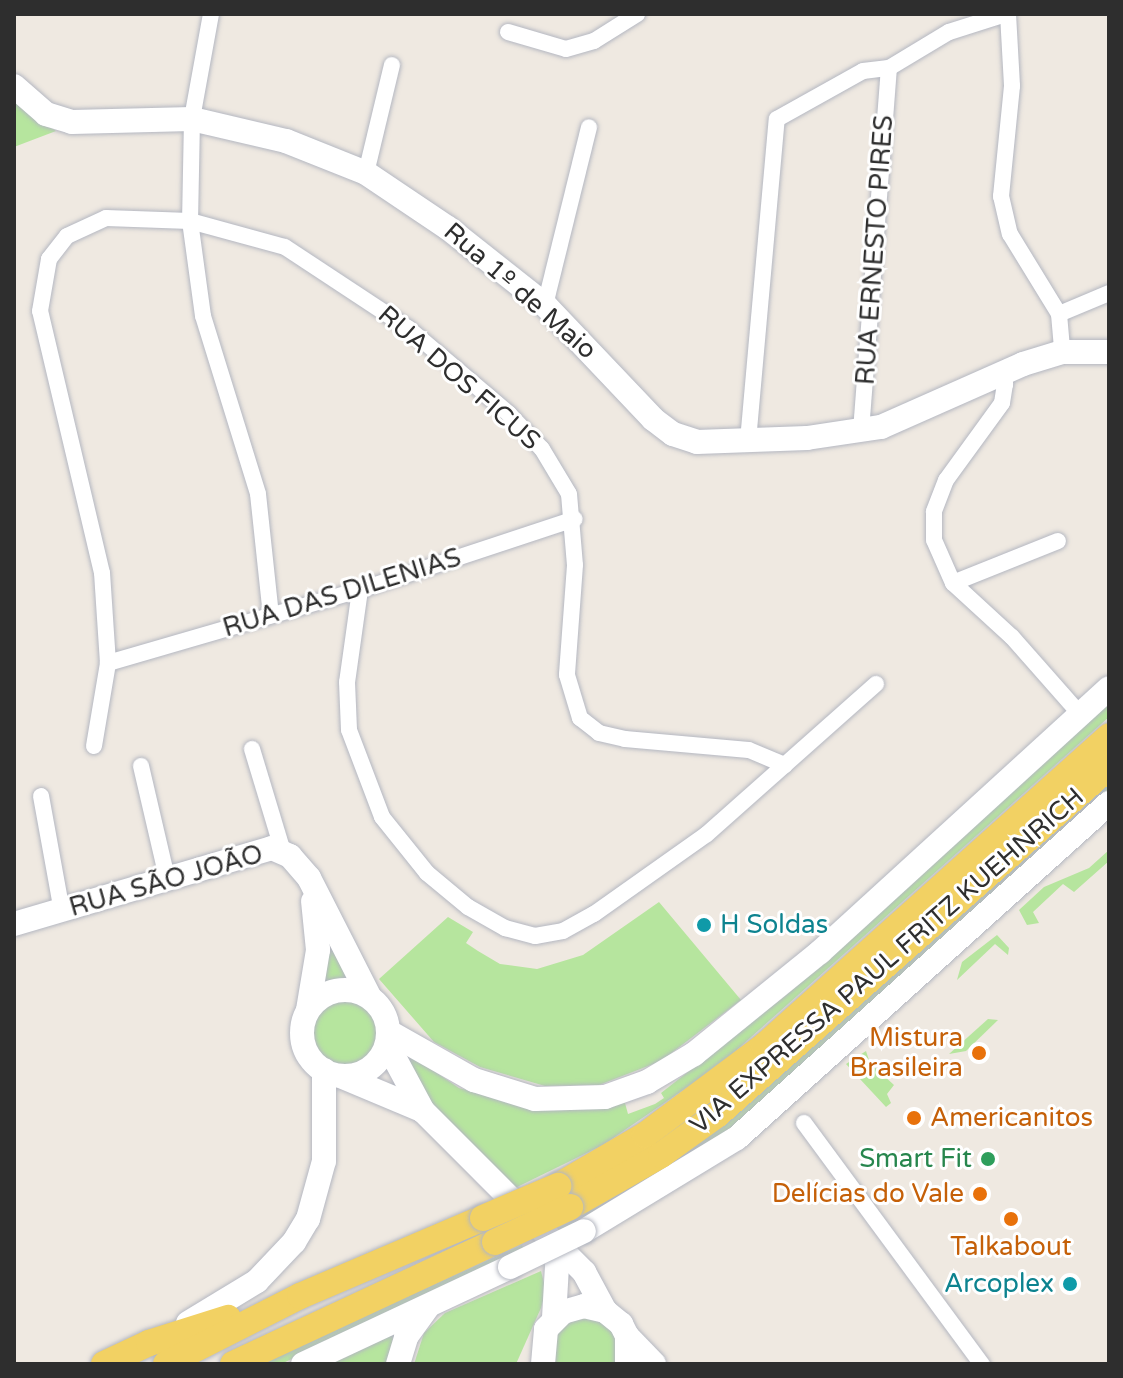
<!DOCTYPE html>
<html>
<head>
<meta charset="utf-8">
<style>
  body { margin:0 }
  #map { position:relative; width:1123px; height:1378px; overflow:hidden; background:#efe9e1; font-family:"Varela Round",sans-serif }
  div>[style] { position:absolute }
  .green>* { inset:0; background:#b6e59e }
  .round { border-radius:50% }
  .roads { filter:drop-shadow(0 0 2px #b4b7c1) drop-shadow(0 0 2px #b4b7c1) }
  .street>* { height:16px; margin:-8px; padding:0 8px; transform-origin:8px; border-radius:8px; background:#fff }
  .secondary>* { height:24px; margin:-12px; padding:0 12px; transform-origin:12px; border-radius:12px; background:#fff }
  .secondary>.ring { margin:-12px; padding:0; box-sizing:content-box; background:none; border:24px solid #fff; border-radius:50% }
  .primary>* { height:26px; margin:-13px; padding:0 13px; transform-origin:13px; border-radius:13px; background:#f2d163 }
  .bridges { filter:drop-shadow(0 0 2px #b4b7c1) drop-shadow(0 0 2px #b4b7c1) }
  .secondary-bridge>* { height:24px; margin:-12px; padding:0 12px; transform-origin:12px; border-radius:12px; background:#fff }
  .primary-bridge>* { height:26px; margin:-13px; padding:0 13px; transform-origin:13px; border-radius:13px; background:#f2d163 }
  .dots>* { width:22px; height:22px; translate:-50% -50%; box-sizing:border-box; border:4px solid #fff; border-radius:50% }
  span { translate:-50% -50%; white-space:nowrap; text-align:center; line-height:1.15; -webkit-text-stroke:6px #fff; paint-order:stroke }
  .street-label { font-size:26px; color:#2e2e2e }
  .culture-label { font-size:26px; color:#0d838f }
  .left { translate:0 -50%; text-align:left }
  .right { translate:-100% -50%; text-align:right }
  .food-label { font-size:26px; color:#c56008 }
  .leisure-label { font-size:26px; color:#27864d }
  .frame { position:absolute; inset:0; border:16px solid #2e2e2e; pointer-events:none }
</style>
</head>
<body>
<div id="map">
  <div class="green">
    <div style="clip-path:polygon(14px 99px,25px 110px,56px 131px,14px 147px)"></div>
    <div style="clip-path:polygon(1109px 704px,1109px 717px,721px 1064px,603px 1145px,513px 1189px,429px 1112px,403px 1058px,409px 1054px,459px 1088px,535px 1110px,625px 1103px,628px 1114px,655px 1104px,664px 1098px,661px 1093px,790px 992px)"></div>
    <div style="clip-path:polygon(1109px 781px,1109px 792px,728px 1131px,555px 1236px,553px 1231px,639px 1184px,723px 1124px)"></div>
    <div style="clip-path:polygon(1109px 850px,1109px 861px,1074px 892px,1063px 884px,1033px 912px,1039px 923px,1027px 925px,1019px 910px,1044px 887px,1089px 868px)"></div>
    <div style="clip-path:polygon(659px 902px,741px 1000px,661px 1061px,599px 1085px,545px 1086px,480px 1067px,434px 1042px,379px 979px,448px 917px,473px 932px,466px 943px,478px 951px,500px 964px,537px 969px,583px 955px)"></div>
    <div style="clip-path:polygon(997px 935px,1009px 948px,1008px 955px,995px 944px,957px 980px,962px 962px)"></div>
    <div style="clip-path:polygon(335px 944px,353px 982px,323px 986px,325px 945px)"></div>
    <div class="round" style="left:311px;top:1000px;width:70px;height:70px"></div>
    <div style="clip-path:polygon(988px 1019px,998px 1020px,966px 1051px,949px 1054px)"></div>
    <div style="clip-path:polygon(866px 1051px,870px 1063px,894px 1085px,887px 1094px,891px 1103px,886px 1107px,846px 1064px)"></div>
    <div style="clip-path:polygon(522px 1245px,525px 1251px,281px 1364px,258px 1364px)"></div>
    <div style="clip-path:polygon(541px 1271px,546px 1291px,541px 1308px,516px 1364px,414px 1364px,424px 1333px,445px 1313px)"></div>
    <div style="clip-path:polygon(587px 1313px,616px 1330px,619px 1364px,551px 1364px,556px 1327px)"></div>
    <div style="clip-path:polygon(395px 1331px,386px 1364px,320px 1364px)"></div>
  </div>
  <div class="roads">
    <div class="street">
      <div style="left:211px;top:14px;width:107px;rotate:100.3deg"></div>
      <div style="left:192px;top:119px;width:102px;rotate:91.1deg"></div>
      <div style="left:190px;top:221px;width:96px;rotate:82.2deg"></div>
      <div style="left:203px;top:316px;width:186px;rotate:72.8deg"></div>
      <div style="left:258px;top:494px;width:122px;rotate:83.9deg"></div>
      <div style="left:1008px;top:14px;width:72px;rotate:86.8deg"></div>
      <div style="left:1012px;top:86px;width:111px;rotate:95.7deg"></div>
      <div style="left:1001px;top:196px;width:39px;rotate:77deg"></div>
      <div style="left:1010px;top:234px;width:94px;rotate:58.5deg"></div>
      <div style="left:1059px;top:314px;width:38px;rotate:85deg"></div>
      <div style="left:508px;top:32px;width:60px;rotate:16.3deg"></div>
      <div style="left:566px;top:49px;width:29px;rotate:-16deg"></div>
      <div style="left:594px;top:41px;width:51px;rotate:-32.1deg"></div>
      <div style="left:366px;top:173px;width:111px;rotate:-76.5deg"></div>
      <div style="left:545px;top:305px;width:183px;rotate:-76.1deg"></div>
      <div style="left:1059px;top:314px;width:54px;rotate:-22.8deg"></div>
      <div style="left:999px;top:373px;width:13px;rotate:61deg"></div>
      <div style="left:1005px;top:384px;width:19px;rotate:99deg"></div>
      <div style="left:1002px;top:403px;width:95px;rotate:126deg"></div>
      <div style="left:946px;top:480px;width:34px;rotate:111deg"></div>
      <div style="left:934px;top:512px;width:28px;rotate:90deg"></div>
      <div style="left:934px;top:540px;width:47px;rotate:66.2deg"></div>
      <div style="left:953px;top:583px;width:80px;rotate:42.5deg"></div>
      <div style="left:1012px;top:637px;width:103px;rotate:48.6deg"></div>
      <div style="left:861px;top:431px;width:364px;rotate:-85.6deg"></div>
      <div style="left:748px;top:441px;width:323px;rotate:-84.9deg"></div>
      <div style="left:777px;top:119px;width:98px;rotate:-29.2deg"></div>
      <div style="left:863px;top:71px;width:26px;rotate:-7deg"></div>
      <div style="left:889px;top:68px;width:70px;rotate:-31deg"></div>
      <div style="left:949px;top:32px;width:60px;rotate:-17.5deg"></div>
      <div style="left:953px;top:583px;width:113px;rotate:-21.8deg"></div>
      <div style="left:360px;top:590px;width:93px;rotate:98deg"></div>
      <div style="left:347px;top:682px;width:48px;rotate:87.6deg"></div>
      <div style="left:349px;top:730px;width:93px;rotate:69.2deg"></div>
      <div style="left:382px;top:817px;width:72px;rotate:51.2deg"></div>
      <div style="left:427px;top:873px;width:53px;rotate:39.7deg"></div>
      <div style="left:468px;top:907px;width:43px;rotate:29.6deg"></div>
      <div style="left:505px;top:928px;width:31px;rotate:15deg"></div>
      <div style="left:535px;top:936px;width:28px;rotate:-10deg"></div>
      <div style="left:563px;top:931px;width:35px;rotate:-29deg"></div>
      <div style="left:594px;top:914px;width:138px;rotate:-35.3deg"></div>
      <div style="left:707px;top:834px;width:226px;rotate:-41.6deg"></div>
      <div style="left:108px;top:663px;width:262px;rotate:-16.2deg"></div>
      <div style="left:360px;top:590px;width:226px;rotate:-18.3deg"></div>
      <div style="left:94px;top:746px;width:84px;rotate:-80.4deg"></div>
      <div style="left:108px;top:663px;width:90px;rotate:-93.8deg"></div>
      <div style="left:102px;top:573px;width:269px;rotate:-103.3deg"></div>
      <div style="left:40px;top:311px;width:53px;rotate:-80.2deg"></div>
      <div style="left:49px;top:259px;width:29px;rotate:-52deg"></div>
      <div style="left:67px;top:236px;width:43px;rotate:-24.8deg"></div>
      <div style="left:106px;top:218px;width:84px;rotate:2deg"></div>
      <div style="left:190px;top:221px;width:98px;rotate:15.3deg"></div>
      <div style="left:285px;top:247px;width:147px;rotate:33.4deg"></div>
      <div style="left:408px;top:328px;width:133px;rotate:40.4deg"></div>
      <div style="left:509px;top:414px;width:48px;rotate:46.7deg"></div>
      <div style="left:542px;top:449px;width:52px;rotate:59deg"></div>
      <div style="left:569px;top:494px;width:71px;rotate:85.2deg"></div>
      <div style="left:575px;top:565px;width:110px;rotate:94.2deg"></div>
      <div style="left:567px;top:675px;width:45px;rotate:73.2deg"></div>
      <div style="left:580px;top:718px;width:24px;rotate:38deg"></div>
      <div style="left:599px;top:733px;width:27px;rotate:13deg"></div>
      <div style="left:625px;top:739px;width:124px;rotate:5.1deg"></div>
      <div style="left:749px;top:750px;width:39px;rotate:23deg"></div>
      <div style="left:252px;top:749px;width:108px;rotate:73.2deg"></div>
      <div style="left:141px;top:766px;width:119px;rotate:76.9deg"></div>
      <div style="left:41px;top:796px;width:117px;rotate:79.7deg"></div>
      <div style="left:804px;top:1123px;width:300px;rotate:53.6deg"></div>
    </div>
    <div class="secondary">
      <div style="left:14px;top:86px;width:43px;rotate:41.2deg"></div>
      <div style="left:46px;top:114px;width:27px;rotate:17deg"></div>
      <div style="left:72px;top:122px;width:120px;rotate:-1.4deg"></div>
      <div style="left:192px;top:119px;width:97px;rotate:13.2deg"></div>
      <div style="left:286px;top:141px;width:86px;rotate:21.8deg"></div>
      <div style="left:366px;top:173px;width:99px;rotate:33.9deg"></div>
      <div style="left:448px;top:228px;width:124px;rotate:38.4deg"></div>
      <div style="left:545px;top:305px;width:157px;rotate:46.5deg"></div>
      <div style="left:653px;top:419px;width:25px;rotate:37deg"></div>
      <div style="left:673px;top:434px;width:25px;rotate:18deg"></div>
      <div style="left:697px;top:442px;width:110px;rotate:-2.1deg"></div>
      <div style="left:807px;top:438px;width:75px;rotate:-8.5deg"></div>
      <div style="left:881px;top:427px;width:155px;rotate:-23.9deg"></div>
      <div style="left:1023px;top:364px;width:41px;rotate:-17.1deg"></div>
      <div style="left:1062px;top:352px;width:47px"></div>
      <div style="left:14px;top:924px;width:269px;rotate:-16.4deg"></div>
      <div style="left:272px;top:848px;width:20px;rotate:24deg"></div>
      <div style="left:290px;top:856px;width:29px;rotate:49deg"></div>
      <div style="left:309px;top:878px;width:132px;rotate:63deg"></div>
      <div class="ring" style="left:302px;top:990px;width:62px;height:62px"></div>
      <div style="left:308px;top:1010px;width:61px;rotate:-80.5deg"></div>
      <div style="left:318px;top:950px;width:49px;rotate:-95.8deg"></div>
      <div style="left:389px;top:1032px;width:98px;rotate:29.5deg"></div>
      <div style="left:474px;top:1080px;width:64px;rotate:17.3deg"></div>
      <div style="left:535px;top:1099px;width:70px;rotate:-1.6deg"></div>
      <div style="left:605px;top:1097px;width:45px;rotate:-19.7deg"></div>
      <div style="left:647px;top:1082px;width:55px;rotate:-30.8deg"></div>
      <div style="left:694px;top:1054px;width:162px;rotate:-39deg"></div>
      <div style="left:820px;top:952px;width:391px;rotate:-42.4deg"></div>
      <div style="left:387px;top:1044px;width:76px;rotate:61.8deg"></div>
      <div style="left:423px;top:1111px;width:228px;rotate:45deg"></div>
      <div style="left:584px;top:1272px;width:44px;rotate:61.7deg"></div>
      <div style="left:343px;top:1077px;width:82px;rotate:22.8deg"></div>
      <div style="left:584px;top:1231px;width:179px;rotate:-31.3deg"></div>
      <div style="left:737px;top:1138px;width:501px;rotate:-42deg"></div>
      <div style="left:554px;top:1318px;width:70px;rotate:-86.7deg"></div>
      <div style="left:188px;top:1323px;width:81px;rotate:-31.3deg"></div>
      <div style="left:257px;top:1281px;width:54px;rotate:-46.5deg"></div>
      <div style="left:294px;top:1242px;width:27px;rotate:-59deg"></div>
      <div style="left:308px;top:1219px;width:60px;rotate:-74.6deg"></div>
      <div style="left:324px;top:1161px;width:91px;rotate:-90deg"></div>
      <div style="left:627px;top:1336px;width:39px;rotate:46deg"></div>
      <div style="left:303px;top:1364px;width:229px;rotate:-25.1deg"></div>
      <div style="left:398px;top:1364px;width:28px;rotate:-73deg"></div>
      <div style="left:406px;top:1337px;width:37px;rotate:-54deg"></div>
      <div style="left:543px;top:1364px;width:35px;rotate:-85deg"></div>
      <div style="left:546px;top:1329px;width:24px;rotate:-45deg"></div>
      <div style="left:563px;top:1312px;width:22px;rotate:-16deg"></div>
      <div style="left:584px;top:1306px;width:22px;rotate:13deg"></div>
      <div style="left:605px;top:1311px;width:21px;rotate:39deg"></div>
      <div style="left:621px;top:1324px;width:13px;rotate:63deg"></div>
      <div style="left:627px;top:1336px;width:28px;rotate:90deg"></div>
    </div>
    <div class="primary">
      <div style="left:558px;top:1186px;width:101px;rotate:-30.4deg"></div>
      <div style="left:645px;top:1135px;width:149px;rotate:-36.8deg"></div>
      <div style="left:764px;top:1046px;width:464px;rotate:-41.9deg"></div>
      <div style="left:570px;top:1207px;width:105px;rotate:-29.7deg"></div>
      <div style="left:661px;top:1155px;width:70px;rotate:-35.7deg"></div>
      <div style="left:718px;top:1114px;width:523px;rotate:-41.59deg"></div>
      <div style="left:104px;top:1364px;width:50px;rotate:-25deg"></div>
      <div style="left:149px;top:1343px;width:83px;rotate:-17.6deg"></div>
      <div style="left:166px;top:1364px;width:150px;rotate:-26.9deg"></div>
      <div style="left:300px;top:1296px;width:199px;rotate:-23.1deg"></div>
      <div style="left:233px;top:1364px;width:289px;rotate:-25deg"></div>
    </div>
  </div>
  <div class="bridges">
    <div class="secondary-bridge">
      <div style="left:510px;top:1267px;width:82px;rotate:-25.9deg"></div>
    </div>
    <div class="primary-bridge">
      <div style="left:483px;top:1218px;width:82px;rotate:-23.1deg"></div>
      <div style="left:495px;top:1242px;width:83px;rotate:-25deg"></div>
    </div>
  </div>
  <div class="dots">
    <div style="left:704px;top:925px;background:#0f9aa8"></div>
    <div style="left:979px;top:1053px;background:#e8710a"></div>
    <div style="left:914px;top:1118px;background:#e8710a"></div>
    <div style="left:988px;top:1159px;background:#2e9e5b"></div>
    <div style="left:980px;top:1194px;background:#e8710a"></div>
    <div style="left:1011px;top:1219px;background:#e8710a"></div>
    <div style="left:1070px;top:1284px;background:#0f9aa8"></div>
  </div>
  <div class="street-label">
    <span style="left:875px;top:250px;rotate:-86deg">RUA ERNESTO PIRES</span>
    <span style="left:520px;top:291px;rotate:41deg">Rua 1º de Maio</span>
    <span style="left:459px;top:378px;rotate:41deg">RUA DOS FICUS</span>
    <span style="left:342px;top:593px;rotate:-17deg">RUA DAS DILENIAS</span>
    <span style="left:166px;top:881px;rotate:-16deg">RUA SÃO JOÃO</span>
    <span style="left:887px;top:961px;rotate:-41deg">VIA EXPRESSA PAUL FRITZ KUEHNRICH</span>
  </div>
  <div class="culture-label">
    <span class="left" style="left:720px;top:925px">H Soldas</span>
    <span class="right" style="left:1054px;top:1284px">Arcoplex</span>
  </div>
  <div class="food-label">
    <span class="right" style="left:963px;top:1053px">Mistura<br>Brasileira</span>
    <span class="left" style="left:930px;top:1118px">Americanitos</span>
    <span class="right" style="left:964px;top:1194px">Delícias do Vale</span>
    <span style="left:1011px;top:1247px">Talkabout</span>
  </div>
  <div class="leisure-label">
    <span class="right" style="left:972px;top:1159px">Smart Fit</span>
  </div>
  <div class="frame"></div>
</div>
</body>
</html>
